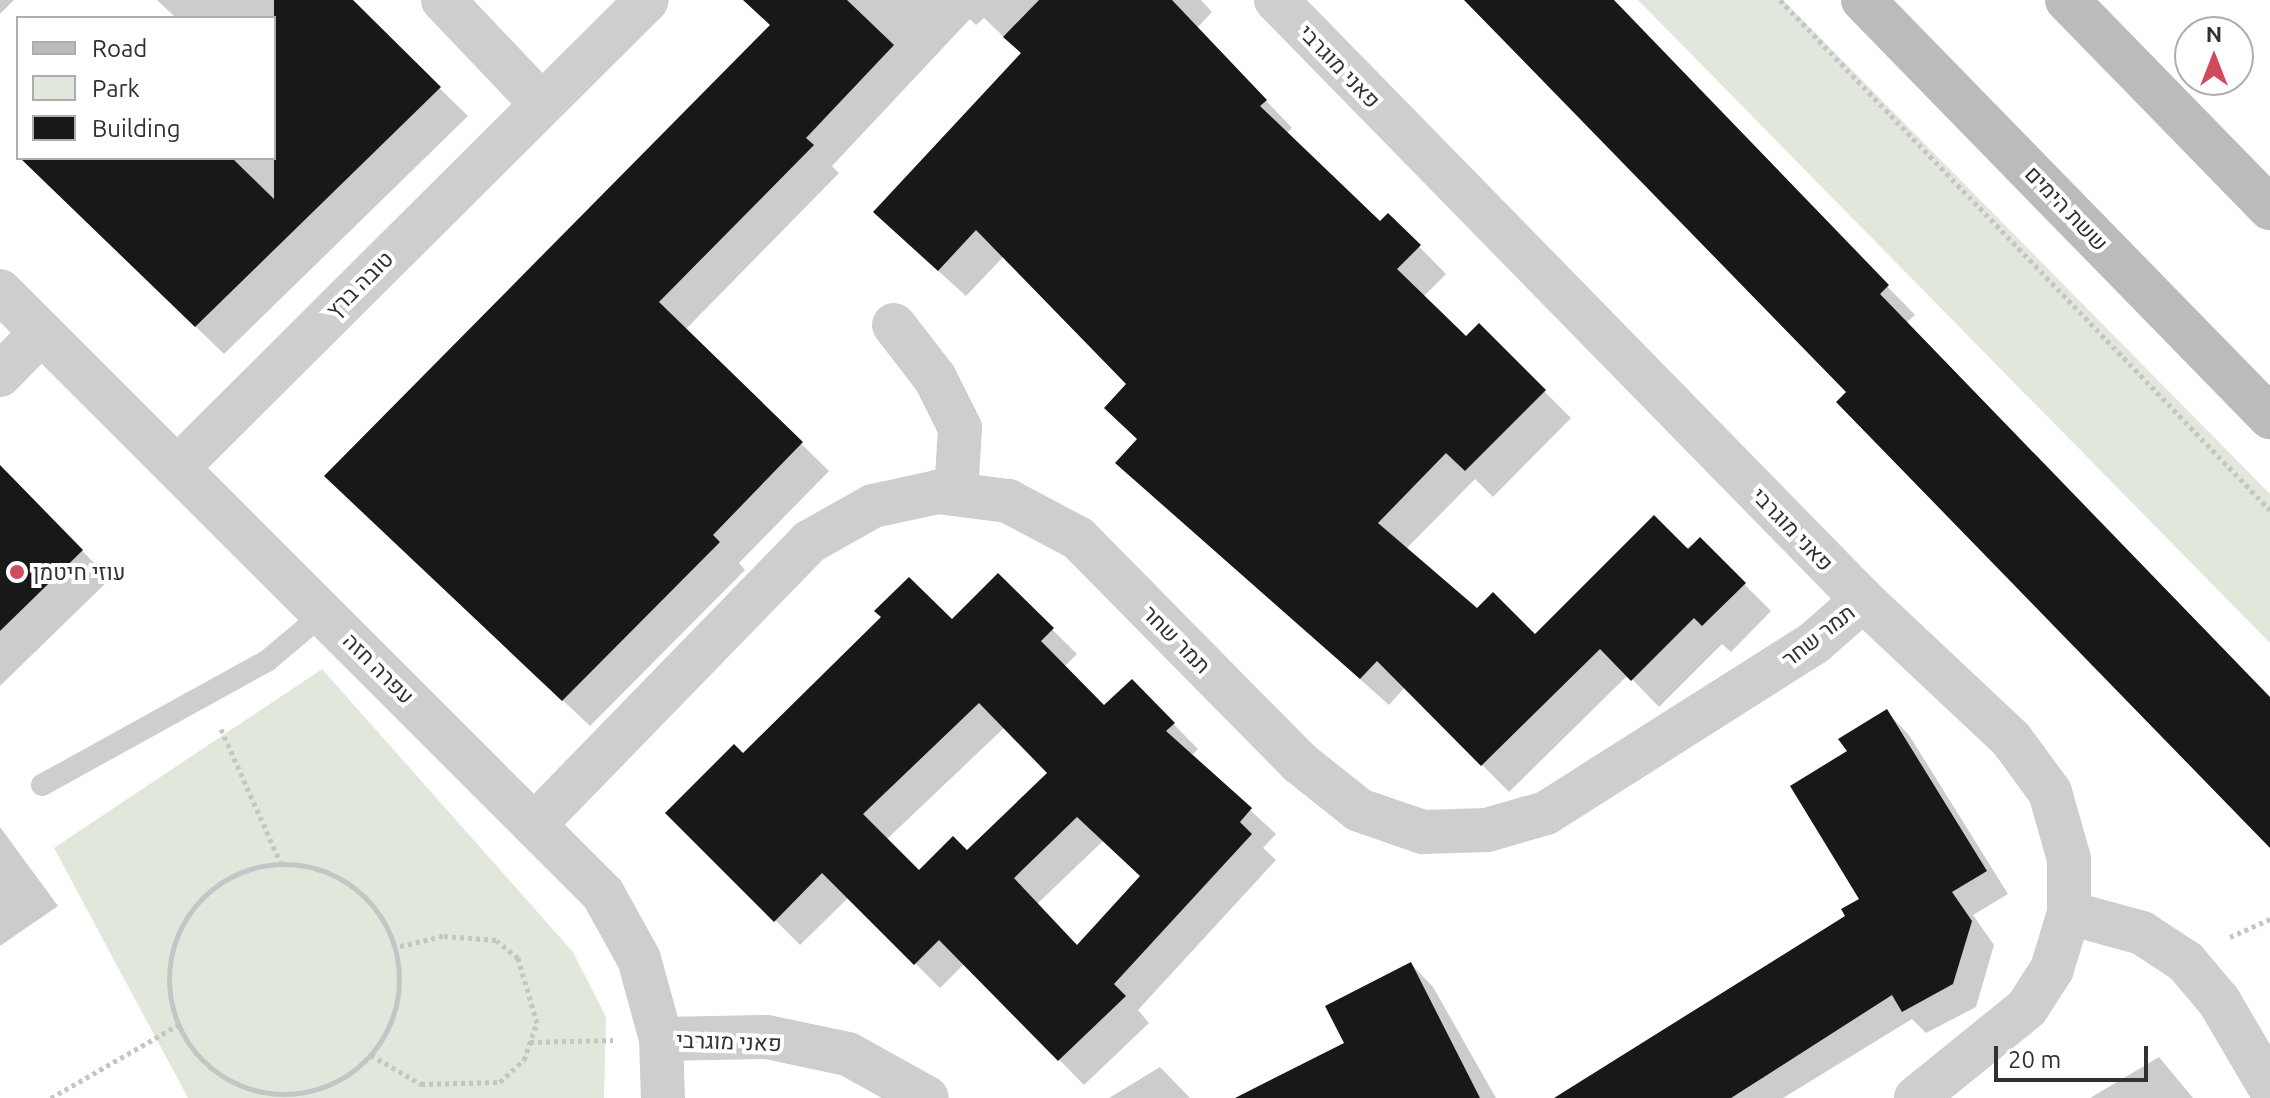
<!DOCTYPE html>
<html>
<head>
<meta charset="utf-8">
<style>
  body { margin:0 }
  #map { position:relative; width:2270px; height:1098px; overflow:hidden; background:#fff; font-family:Ubuntu,Heebo,sans-serif }
  div>[style] { position:absolute }
  .green>* { inset:0; background:#e2e7dc }
  .shadow>* { inset:0; background:#0003 }
  .building>* { inset:0; background:#181818 }
  .path>* { height:5px; margin-top:-2.5px; transform-origin:0; background:repeating-linear-gradient(90deg,#c5c5c5 0 4px,transparent 0 8px) }
  .path>.ring { margin:-2.5px; padding:0; box-sizing:content-box; background:none; border:5px solid #c5c5c5; border-radius:50% }
  .service>* { height:22px; margin:-11px; padding:0 11px; transform-origin:11px; border-radius:11px; background:#cecece }
  .minor>* { height:44px; margin:-22px; padding:0 22px; transform-origin:22px; border-radius:22px; background:#cecece }
  .secondary>* { height:44px; margin:-22px; padding:0 22px; transform-origin:22px; border-radius:22px; background:#bbb }
  .dots>* { width:22px; height:22px; translate:-50% -50%; box-sizing:border-box; border:4px solid #fff; border-radius:50% }
  span { translate:-50% -50%; white-space:nowrap; text-align:center; line-height:1.15; -webkit-text-stroke:8px #fff; paint-order:stroke }
  .street-label { font-size:22px; color:#313131 }
  .poi-label { font-size:22px; color:#313131 }
  .left { translate:0 -50%; text-align:left }
  .legend { position:absolute; left:16px; top:16px; width:260px; height:144px; box-sizing:border-box; background:#fff; border:2px solid #adadad; margin:0; padding:10px 14px; list-style:none; font-size:24px; color:#313131 }
  .legend li { display:flex; align-items:center; gap:16px; height:40px }
  .legend b { width:40px; border:2px solid #adadad }
  .north { position:absolute; left:2174px; top:16px; width:80px; height:80px; box-sizing:border-box; background:#fff; border:2px solid #adadad; border-radius:50%; rotate:0deg; font-size:22px; font-weight:700; line-height:32px; text-align:center; color:#313131 }
  .north::after { content:''; display:block; margin:auto; width:28px; height:36px; background:#d04b5e; clip-path:polygon(50% 0,100% 100%,50% 72%,0 100%) }
  .scale { position:absolute; left:1994px; top:1046px; width:154px; height:36px; box-sizing:border-box; border:4px solid #313131; border-top:0; padding-left:10px; font-size:24px; line-height:28px; white-space:nowrap; color:#313131; -webkit-text-stroke:6px #fff; paint-order:stroke }
</style>
</head>
<body>
<div id="map">
  <div class="green">
    <div style="clip-path:polygon(1638px 0,1783px 0,2270px 494px,2270px 643px)"></div>
    <div style="clip-path:polygon(322px 669px,573px 952px,606px 1017px,604px 1098px,188px 1098px,54px 848px)"></div>
  </div>
  <div class="shadow">
    <div style="clip-path:polygon(0 0,14px 0,0 14px)"></div>
    <div style="clip-path:polygon(157px 0,349px 0,468px 116px,224px 354px,59px 194px,40px 158px,274px 158px,274px 18px,176px 18px)"></div>
    <div style="clip-path:polygon(781px 0,1201px 0,1212px 12px,1197px 28px,1292px 128px,1286px 134px,1380px 224px,1388px 215px,1446px 274px,1423px 297px,1466px 339px,1479px 326px,1571px 418px,1493px 497px,1475px 479px,1406px 549px,1477px 611px,1535px 637px,1700px 540px,1771px 611px,1731px 652px,1722px 644px,1659px 707px,1628px 675px,1509px 792px,1405px 687px,1389px 705px,1118px 463px,1139px 440px,1128px 384px,1004px 256px,966px 296px,903px 239px,1022px 54px,984px 18px,976px 25px,970px 19px,832px 166px,839px 173px,685px 330px,829px 471px,739px 563px,745px 570px,590px 726px,354px 503px,773px 26px)"></div>
    <div style="clip-path:polygon(1464px 0,1608px 0,1915px 315px,1906px 323px,2270px 699px,2270px 845px,1849px 392px)"></div>
    <div style="clip-path:polygon(12px 480px,110px 579px,0 686px,0 491px)"></div>
    <div style="clip-path:polygon(evenodd,998px 576px,1077px 654px,1064px 667px,1104px 708px,1131px 681px,1198px 749px,1191px 756px,1276px 834px,1263px 848px,1276px 860px,1138px 1010px,1149px 1023px,1084px 1085px,965px 963px,940px 988px,849px 897px,800px 945px,668px 813px,743px 755px,952px 622px,998px 576px,1005px 727px,1050px 773px,967px 853px,919px 873px,886px 840px,1005px 727px,998px 576px,1103px 841px,1142px 876px,1078px 948px,1037px 904px,1103px 841px)"></div>
    <div style="clip-path:polygon(1887px 712px,1909px 735px,2008px 894px,1973px 915px,1994px 945px,1976px 1007px,1926px 1033px,1912px 1019px,1783px 1098px,1558px 1098px,1848px 917px,1862px 899px,1849px 752px)"></div>
    <div style="clip-path:polygon(0 827px,58px 906px,0 946px)"></div>
    <div style="clip-path:polygon(1411px 964px,1433px 987px,1496px 1098px,1275px 1098px,1347px 1044px)"></div>
    <div style="clip-path:polygon(2159px 1057px,2193px 1098px,2090px 1098px)"></div>
    <div style="clip-path:polygon(1160px 1067px,1190px 1098px,1109px 1098px)"></div>
  </div>
  <div class="building">
    <div style="clip-path:polygon(274px 0,353px 0,441px 87px,195px 327px,20px 158px,232px 158px,274px 199px)"></div>
    <div style="clip-path:polygon(743px 0,847px 0,894px 45px,806px 138px,814px 145px,659px 302px,803px 442px,713px 535px,720px 542px,562px 701px,324px 476px,770px 25px)"></div>
    <div style="clip-path:polygon(1039px 0,1172px 0,1267px 100px,1260px 106px,1380px 221px,1388px 213px,1421px 245px,1397px 269px,1466px 336px,1479px 323px,1546px 390px,1465px 471px,1446px 453px,1378px 523px,1477px 608px,1493px 592px,1535px 634px,1654px 515px,1688px 549px,1700px 537px,1746px 583px,1702px 626px,1694px 618px,1631px 681px,1600px 649px,1481px 766px,1377px 661px,1360px 679px,1115px 463px,1137px 439px,1104px 408px,1126px 384px,976px 230px,938px 271px,873px 212px,1021px 53px,1003px 37px)"></div>
    <div style="clip-path:polygon(1464px 0,1614px 0,1889px 285px,1880px 294px,2270px 697px,2270px 848px,1836px 402px,1846px 392px)"></div>
    <div style="clip-path:polygon(0 465px,83px 550px,0 631px)"></div>
    <div style="clip-path:polygon(evenodd,998px 573px,1054px 628px,1041px 641px,1104px 705px,1132px 679px,1175px 723px,1166px 731px,1252px 808px,1240px 822px,1252px 834px,1114px 984px,1126px 996px,1058px 1061px,939px 940px,914px 965px,822px 873px,774px 922px,665px 813px,734px 744px,743px 753px,881px 617px,874px 611px,909px 577px,952px 619px,998px 573px,979px 703px,1047px 773px,967px 850px,953px 836px,919px 870px,863px 814px,979px 703px,998px 573px,1077px 817px,1140px 876px,1077px 945px,1014px 878px,1077px 817px)"></div>
    <div style="clip-path:polygon(1887px 709px,1987px 871px,1952px 892px,1972px 921px,1953px 984px,1902px 1012px,1892px 995px,1731px 1098px,1554px 1098px,1845px 916px,1841px 909px,1859px 899px,1790px 786px,1847px 751px,1838px 739px)"></div>
    <div style="clip-path:polygon(1411px 962px,1480px 1098px,1235px 1098px,1344px 1043px,1325px 1006px)"></div>
  </div>
  <div class="path">
    <div style="left:1780px;top:0;width:707px;rotate:46.15deg"></div>
    <div style="left:221px;top:729px;width:148px;rotate:66deg"></div>
    <div class="ring" style="left:169px;top:864px;width:225px;height:225px"></div>
    <div style="left:2230px;top:937px;width:44px;rotate:-24.2deg"></div>
    <div style="left:530px;top:1042px;width:83px;rotate:-1.4deg"></div>
    <div style="left:371px;top:1055px;width:58px;rotate:30.1deg"></div>
    <div style="left:421px;top:1084px;width:79px;rotate:-1.5deg"></div>
    <div style="left:500px;top:1082px;width:33px;rotate:-43deg"></div>
    <div style="left:524px;top:1060px;width:39px;rotate:-71deg"></div>
    <div style="left:537px;top:1023px;width:68px;rotate:-106.3deg"></div>
    <div style="left:518px;top:958px;width:28px;rotate:-141deg"></div>
    <div style="left:496px;top:940px;width:53px;rotate:-175.7deg"></div>
    <div style="left:443px;top:936px;width:48px;rotate:166.8deg"></div>
    <div style="left:51px;top:1098px;width:146px;rotate:-29.9deg"></div>
  </div>
  <div class="service">
    <div style="left:42px;top:785px;width:257px;rotate:-28.9deg"></div>
    <div style="left:267px;top:661px;width:75px;rotate:-40.1deg"></div>
  </div>
  <div class="minor">
    <div style="left:443px;top:0;width:139px;rotate:46.5deg"></div>
    <div style="left:1276px;top:0;width:839px;rotate:45.63deg"></div>
    <div style="left:1863px;top:600px;width:203px;rotate:43.2deg"></div>
    <div style="left:2011px;top:739px;width:66px;rotate:53.7deg"></div>
    <div style="left:2050px;top:792px;width:70px;rotate:74.2deg"></div>
    <div style="left:2069px;top:859px;width:54px;rotate:90deg"></div>
    <div style="left:2069px;top:913px;width:59px;rotate:106.9deg"></div>
    <div style="left:2052px;top:969px;width:46px;rotate:122.7deg"></div>
    <div style="left:2027px;top:1008px;width:143px;rotate:141deg"></div>
    <div style="left:0;top:291px;width:853px;rotate:45deg"></div>
    <div style="left:603px;top:894px;width:74px;rotate:61deg"></div>
    <div style="left:639px;top:959px;width:83px;rotate:74.6deg"></div>
    <div style="left:661px;top:1039px;width:59px;rotate:88.1deg"></div>
    <div style="left:894px;top:325px;width:67px;rotate:52.3deg"></div>
    <div style="left:935px;top:378px;width:56px;rotate:63.4deg"></div>
    <div style="left:960px;top:428px;width:66px;rotate:93.5deg"></div>
    <div style="left:0;top:375px;width:57px;rotate:-45.7deg"></div>
    <div style="left:179px;top:466px;width:660px;rotate:-44.88deg"></div>
    <div style="left:534px;top:825px;width:395px;rotate:-45.8deg"></div>
    <div style="left:809px;top:542px;width:73px;rotate:-29.4deg"></div>
    <div style="left:873px;top:506px;width:66px;rotate:-12.3deg"></div>
    <div style="left:937px;top:492px;width:72px;rotate:7.2deg"></div>
    <div style="left:1008px;top:501px;width:79px;rotate:27.9deg"></div>
    <div style="left:1078px;top:538px;width:316px;rotate:45.4deg"></div>
    <div style="left:1300px;top:763px;width:75px;rotate:38.5deg"></div>
    <div style="left:1359px;top:810px;width:68px;rotate:19deg"></div>
    <div style="left:1423px;top:832px;width:64px;rotate:-1.8deg"></div>
    <div style="left:1487px;top:830px;width:61px;rotate:-16.1deg"></div>
    <div style="left:1546px;top:813px;width:317px;rotate:-32.4deg"></div>
    <div style="left:1814px;top:643px;width:65px;rotate:-41.3deg"></div>
    <div style="left:2069px;top:913px;width:76px;rotate:15.3deg"></div>
    <div style="left:2142px;top:933px;width:53px;rotate:33.4deg"></div>
    <div style="left:2186px;top:962px;width:51px;rotate:49.8deg"></div>
    <div style="left:2219px;top:1001px;width:101px;rotate:59.6deg"></div>
    <div style="left:661px;top:1039px;width:106px;rotate:-1.1deg"></div>
    <div style="left:767px;top:1037px;width:83px;rotate:11.9deg"></div>
    <div style="left:848px;top:1054px;width:90px;rotate:29.1deg"></div>
  </div>
  <div class="secondary">
    <div style="left:1863px;top:0;width:583px;rotate:45.7deg"></div>
    <div style="left:2067px;top:0;width:291px;rotate:45.7deg"></div>
  </div>
  <div class="dots">
    <div style="left:17px;top:572px;background:#d04b5e"></div>
  </div>
  <div class="street-label">
    <span style="left:1340px;top:66px;rotate:46deg">פאני מוגרבי</span>
    <span style="left:2067px;top:208px;rotate:46deg">ששת הימים</span>
    <span style="left:359px;top:284px;rotate:-45deg">טובה ברץ</span>
    <span style="left:1793px;top:529px;rotate:46deg">פאני מוגרבי</span>
    <span style="left:1818px;top:635px;rotate:-38deg">תמר שחר</span>
    <span style="left:1177px;top:639px;rotate:45deg">תמר שחר</span>
    <span style="left:379px;top:668px;rotate:45deg">עפרה חזה</span>
    <span style="left:729px;top:1041px;rotate:2deg">פאני מוגרבי</span>
  </div>
  <div class="poi-label">
    <span class="left" style="left:33px;top:572px">עוזי חיטמן</span>
  </div>
  <ul class="legend">
  <li><b style="height:10px;background:#bbb"></b>Road</li>
  <li><b style="height:22px;background:#e2e7dc"></b>Park</li>
  <li><b style="height:22px;background:#181818"></b>Building</li>
  </ul>
  <div class="north">N</div>
  <div class="scale">20 m</div>
</div>
</body>
</html>
